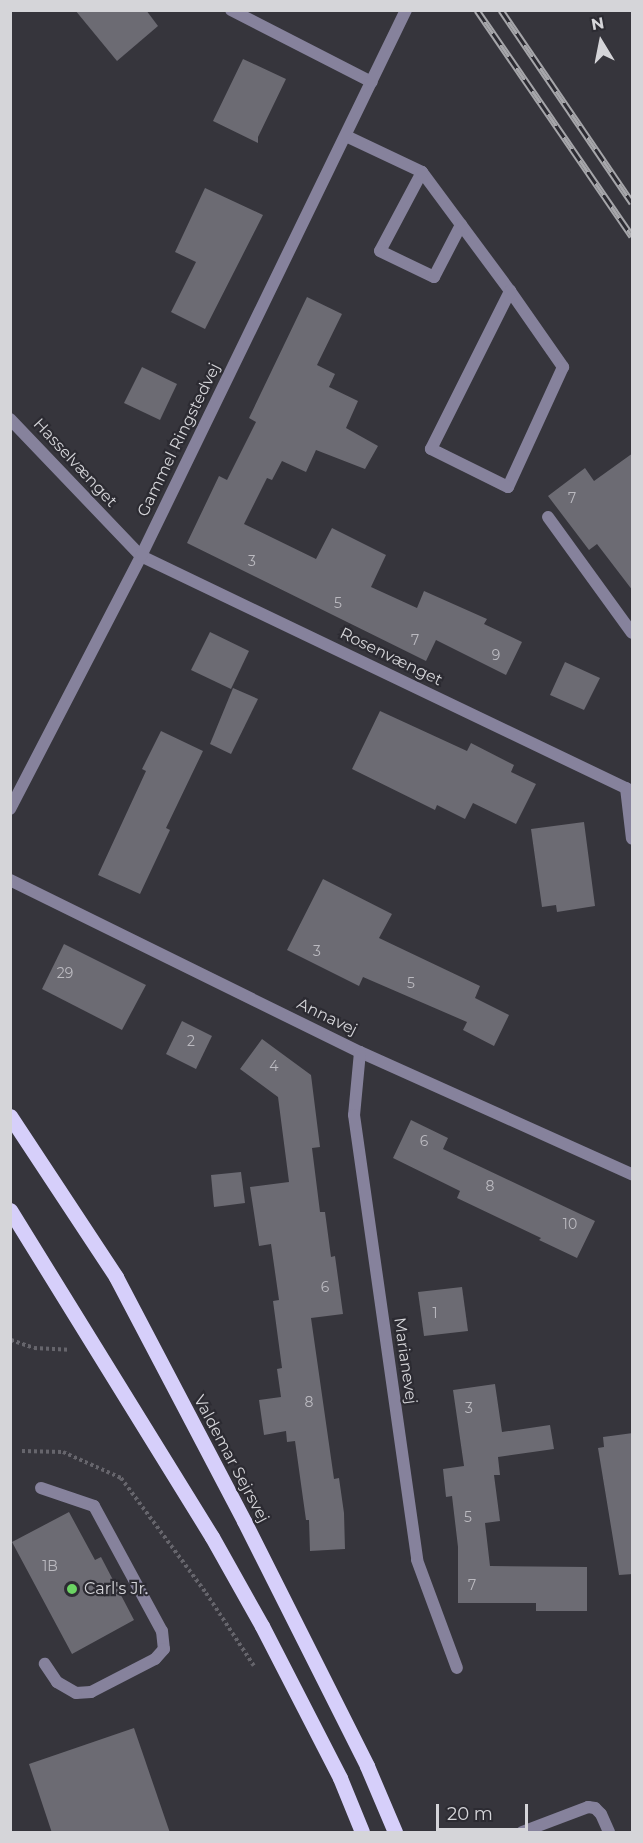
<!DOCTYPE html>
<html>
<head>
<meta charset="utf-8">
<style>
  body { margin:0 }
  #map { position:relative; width:643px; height:1843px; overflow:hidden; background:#36353c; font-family:Montserrat,sans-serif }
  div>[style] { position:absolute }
  .building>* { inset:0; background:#6c6b73 }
  .path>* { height:4px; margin-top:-2px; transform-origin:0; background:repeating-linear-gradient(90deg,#66656c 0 3px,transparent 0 6px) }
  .service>* { height:12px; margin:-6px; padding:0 6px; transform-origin:6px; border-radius:6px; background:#86829c }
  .minor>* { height:12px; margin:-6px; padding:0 6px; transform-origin:6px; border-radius:6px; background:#86829c }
  .primary>* { height:15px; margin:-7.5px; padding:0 7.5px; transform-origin:7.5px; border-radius:7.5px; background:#d6cffa }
  .rail>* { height:7px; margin-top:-3.5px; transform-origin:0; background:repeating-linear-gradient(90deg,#2c2b32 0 14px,#a6a6aa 0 28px); box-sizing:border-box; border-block:2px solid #a6a6aa }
  .dots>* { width:16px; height:16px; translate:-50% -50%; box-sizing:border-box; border:3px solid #2c2b32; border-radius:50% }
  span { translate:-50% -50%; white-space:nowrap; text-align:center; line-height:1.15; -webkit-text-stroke:4.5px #2c2b32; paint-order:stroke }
  .number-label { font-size:14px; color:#bbbac0 }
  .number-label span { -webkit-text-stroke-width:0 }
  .street-label { font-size:16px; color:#d5d5d9 }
  .poi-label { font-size:16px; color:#d5d5d9 }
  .left { translate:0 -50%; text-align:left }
  .frame { position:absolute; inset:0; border:12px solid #d5d5d9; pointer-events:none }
  .north { position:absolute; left:571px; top:12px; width:60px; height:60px; -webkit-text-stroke:4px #2c2b32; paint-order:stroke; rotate:350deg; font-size:16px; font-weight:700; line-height:24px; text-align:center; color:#d5d5d9 }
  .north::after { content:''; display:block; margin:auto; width:21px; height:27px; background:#d5d5d9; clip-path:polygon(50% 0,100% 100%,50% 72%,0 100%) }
  .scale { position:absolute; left:436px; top:1804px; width:92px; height:27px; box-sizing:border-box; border:3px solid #d5d5d9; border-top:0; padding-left:8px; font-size:18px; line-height:21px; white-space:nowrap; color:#d5d5d9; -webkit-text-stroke:4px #2c2b32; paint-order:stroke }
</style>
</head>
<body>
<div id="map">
  <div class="building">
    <div style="clip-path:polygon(75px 10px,146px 10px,158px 26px,117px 61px)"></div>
    <div style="clip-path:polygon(243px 59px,286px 79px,258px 137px,258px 143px,213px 121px)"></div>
    <div style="clip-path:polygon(205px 188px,263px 215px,205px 329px,171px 312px,196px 262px,175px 252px)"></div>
    <div style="clip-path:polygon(307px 297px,342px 314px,317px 365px,335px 374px,329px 387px,358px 401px,346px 428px,378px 446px,365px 469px,316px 450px,306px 472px,282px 461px,272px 480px,267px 478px,244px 524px,316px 559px,332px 528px,386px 555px,371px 587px,417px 608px,424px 591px,487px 619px,484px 624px,522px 642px,506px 675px,436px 640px,426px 661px,187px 543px,219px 476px,227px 480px,256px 422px,249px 418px)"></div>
    <div style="clip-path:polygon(142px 367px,177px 384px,160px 420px,124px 403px)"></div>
    <div style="clip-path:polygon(633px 453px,633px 591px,597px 544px,589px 550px,548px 496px,585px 468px,594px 481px)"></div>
    <div style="clip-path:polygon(210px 632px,249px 651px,231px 689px,191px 670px)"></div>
    <div style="clip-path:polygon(565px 662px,600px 678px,584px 710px,550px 695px)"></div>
    <div style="clip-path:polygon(233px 688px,258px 699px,231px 754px,210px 744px)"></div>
    <div style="clip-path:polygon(380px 711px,467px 751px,471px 743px,514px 765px,511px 772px,536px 784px,516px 824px,473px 803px,465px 819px,437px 805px,435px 810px,352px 769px)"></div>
    <div style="clip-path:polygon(161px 731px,203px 751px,166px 828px,170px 830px,140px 894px,98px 875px,146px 771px,142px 769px)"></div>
    <div style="clip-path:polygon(584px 822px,595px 906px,557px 912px,556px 905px,542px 907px,531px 829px)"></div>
    <div style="clip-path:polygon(323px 879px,392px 914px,379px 938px,480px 986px,475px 998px,509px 1015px,494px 1046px,463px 1030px,467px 1022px,363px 977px,359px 986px,287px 950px)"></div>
    <div style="clip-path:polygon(64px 944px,146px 985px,122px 1030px,42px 989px)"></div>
    <div style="clip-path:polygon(182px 1021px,212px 1036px,196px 1069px,166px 1054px)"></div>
    <div style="clip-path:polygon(262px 1039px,311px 1075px,320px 1147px,312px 1148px,320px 1212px,325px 1212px,331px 1257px,335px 1256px,343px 1314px,311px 1318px,334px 1479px,339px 1478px,344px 1513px,345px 1549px,310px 1551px,309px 1520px,306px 1520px,295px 1441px,287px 1442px,286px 1431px,264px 1435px,259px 1400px,281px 1397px,277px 1369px,282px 1368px,273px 1301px,279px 1300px,271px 1244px,259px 1246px,250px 1187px,289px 1182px,278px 1097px,240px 1069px)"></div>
    <div style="clip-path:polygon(411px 1120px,448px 1138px,443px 1149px,595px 1221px,577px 1258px,539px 1240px,541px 1238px,457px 1198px,460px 1191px,393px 1158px)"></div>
    <div style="clip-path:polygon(241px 1172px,245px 1203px,214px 1207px,211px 1175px)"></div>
    <div style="clip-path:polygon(462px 1287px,468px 1331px,424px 1336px,418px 1292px)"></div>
    <div style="clip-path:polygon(495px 1384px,502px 1432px,550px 1425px,554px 1449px,498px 1457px,500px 1475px,494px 1475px,500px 1521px,485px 1523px,490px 1566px,587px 1567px,587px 1611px,536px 1611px,536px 1603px,458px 1603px,458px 1547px,452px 1496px,446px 1497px,443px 1469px,464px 1466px,453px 1390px)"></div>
    <div style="clip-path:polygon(633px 1433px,633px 1574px,619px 1575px,598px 1448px,604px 1447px,603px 1437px)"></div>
    <div style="clip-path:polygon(69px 1512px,95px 1560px,101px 1557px,134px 1620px,72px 1654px,12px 1542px)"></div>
    <div style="clip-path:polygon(134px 1728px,170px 1833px,52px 1833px,29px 1764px)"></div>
  </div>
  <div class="path">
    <div style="left:11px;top:1340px;width:24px;rotate:19deg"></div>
    <div style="left:34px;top:1348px;width:35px;rotate:3deg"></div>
    <div style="left:22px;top:1451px;width:41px;rotate:1.4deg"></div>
    <div style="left:63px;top:1452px;width:64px;rotate:24.1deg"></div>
    <div style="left:121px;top:1478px;width:143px;rotate:53.5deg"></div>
    <div style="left:206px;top:1593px;width:87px;rotate:56.7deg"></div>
  </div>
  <div class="service">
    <div style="left:346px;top:136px;width:84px;rotate:25.3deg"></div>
    <div style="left:422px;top:172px;width:148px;rotate:53.5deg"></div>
    <div style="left:510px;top:291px;width:93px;rotate:55.1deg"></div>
    <div style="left:563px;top:367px;width:132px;rotate:114.6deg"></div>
    <div style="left:508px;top:487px;width:86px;rotate:-153.7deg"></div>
    <div style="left:431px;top:449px;width:177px;rotate:-63.4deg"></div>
    <div style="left:422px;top:172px;width:89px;rotate:118deg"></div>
    <div style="left:380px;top:251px;width:60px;rotate:25.7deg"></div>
    <div style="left:434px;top:277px;width:59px;rotate:-62.6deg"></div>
    <div style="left:41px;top:1488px;width:56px;rotate:18.8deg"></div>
    <div style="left:94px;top:1506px;width:142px;rotate:61.5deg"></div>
    <div style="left:162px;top:1631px;width:18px;rotate:84deg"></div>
    <div style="left:164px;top:1649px;width:13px;rotate:132deg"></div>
    <div style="left:155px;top:1659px;width:72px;rotate:152.7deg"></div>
    <div style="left:91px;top:1692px;width:15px;rotate:176deg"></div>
    <div style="left:76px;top:1693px;width:22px;rotate:-150deg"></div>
    <div style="left:57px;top:1682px;width:22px;rotate:-124deg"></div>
    <div style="left:522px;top:1832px;width:71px;rotate:-20.7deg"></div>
    <div style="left:588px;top:1807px;width:7px;rotate:8deg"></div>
    <div style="left:595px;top:1808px;width:8px;rotate:45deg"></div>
    <div style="left:601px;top:1814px;width:20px;rotate:66deg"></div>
  </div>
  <div class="minor">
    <div style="left:231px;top:10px;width:158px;rotate:27.1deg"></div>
    <div style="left:10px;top:419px;width:190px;rotate:46.3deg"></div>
    <div style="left:141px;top:556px;width:544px;rotate:25.58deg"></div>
    <div style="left:548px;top:517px;width:143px;rotate:54.1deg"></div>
    <div style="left:626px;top:788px;width:51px;rotate:83.3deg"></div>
    <div style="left:10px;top:809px;width:285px;rotate:-62.6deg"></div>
    <div style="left:141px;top:556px;width:607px;rotate:-64.11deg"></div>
    <div style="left:10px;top:880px;width:390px;rotate:26.2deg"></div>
    <div style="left:360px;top:1052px;width:298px;rotate:24.2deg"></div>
    <div style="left:360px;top:1052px;width:63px;rotate:95.4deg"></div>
    <div style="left:354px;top:1115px;width:449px;rotate:81.9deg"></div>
    <div style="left:417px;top:1560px;width:115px;rotate:69.7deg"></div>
  </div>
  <div class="primary">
    <div style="left:10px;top:1116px;width:193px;rotate:56.6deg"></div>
    <div style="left:116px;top:1277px;width:276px;rotate:62.3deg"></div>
    <div style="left:244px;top:1521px;width:274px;rotate:63.3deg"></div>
    <div style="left:367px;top:1766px;width:72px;rotate:67deg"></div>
    <div style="left:10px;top:1210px;width:384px;rotate:58.3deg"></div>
    <div style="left:212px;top:1537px;width:102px;rotate:60.7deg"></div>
    <div style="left:262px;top:1626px;width:171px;rotate:62.8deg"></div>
    <div style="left:340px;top:1778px;width:58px;rotate:67.8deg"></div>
  </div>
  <div class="rail">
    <div style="left:477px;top:10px;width:274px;rotate:55.6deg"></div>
    <div style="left:501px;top:10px;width:233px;rotate:55.8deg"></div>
  </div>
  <div class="dots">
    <div style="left:72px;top:1589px;background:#6bd363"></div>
  </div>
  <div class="number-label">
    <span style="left:572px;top:498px">7</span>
    <span style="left:252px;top:561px">3</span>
    <span style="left:338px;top:603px">5</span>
    <span style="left:415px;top:640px">7</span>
    <span style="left:496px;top:655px">9</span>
    <span style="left:317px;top:951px">3</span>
    <span style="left:65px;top:973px">29</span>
    <span style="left:411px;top:983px">5</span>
    <span style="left:191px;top:1041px">2</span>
    <span style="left:274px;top:1066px">4</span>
    <span style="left:424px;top:1141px">6</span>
    <span style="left:490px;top:1186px">8</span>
    <span style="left:570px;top:1224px">10</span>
    <span style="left:325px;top:1287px">6</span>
    <span style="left:435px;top:1313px">1</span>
    <span style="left:309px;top:1402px">8</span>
    <span style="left:469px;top:1408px">3</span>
    <span style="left:468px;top:1517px">5</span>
    <span style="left:50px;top:1566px">1B</span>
    <span style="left:472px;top:1585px">7</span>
  </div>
  <div class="street-label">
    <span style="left:179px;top:440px;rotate:-64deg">Gammel Ringstedvej</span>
    <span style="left:75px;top:463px;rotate:47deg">Hasselvænget</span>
    <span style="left:391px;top:657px;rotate:26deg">Rosenvænget</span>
    <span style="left:327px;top:1017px;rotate:26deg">Annavej</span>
    <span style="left:405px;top:1361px;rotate:82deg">Marianevej</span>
    <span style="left:231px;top:1459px;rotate:62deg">Valdemar Sejrsvej</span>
  </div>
  <div class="poi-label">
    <span class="left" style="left:84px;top:1589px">Carl's Jr.</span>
  </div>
  <div class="frame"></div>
  <div class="north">N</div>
  <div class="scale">20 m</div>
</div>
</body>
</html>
